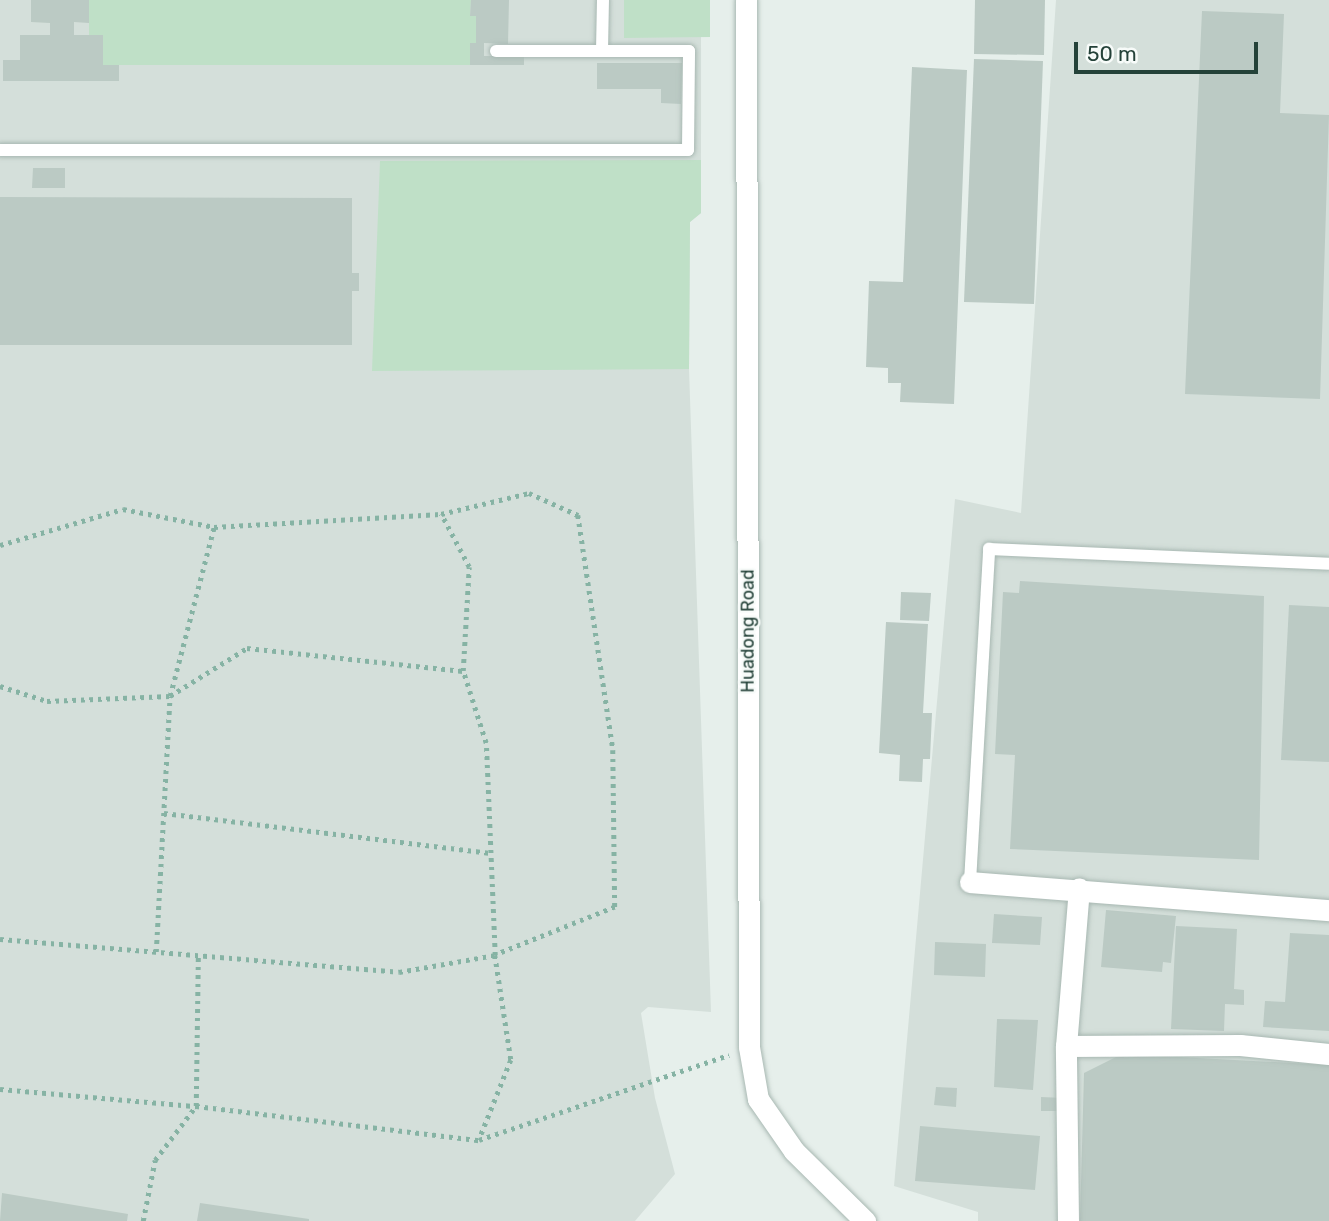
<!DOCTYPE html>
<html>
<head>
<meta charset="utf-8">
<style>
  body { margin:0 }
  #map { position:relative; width:1329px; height:1221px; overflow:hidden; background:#e6efeb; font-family:Rubik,sans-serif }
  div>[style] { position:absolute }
  .built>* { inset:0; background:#d4dfda }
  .green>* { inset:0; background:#bfe0c7 }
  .building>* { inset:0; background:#bbcac4 }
  .path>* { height:4.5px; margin-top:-2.25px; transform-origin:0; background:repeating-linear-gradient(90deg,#86b3a4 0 3.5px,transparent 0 8.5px) }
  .roads { filter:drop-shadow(0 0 2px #a8b8b2) drop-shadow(0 0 2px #a8b8b2) }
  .lane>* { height:12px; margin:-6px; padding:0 6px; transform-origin:6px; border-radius:6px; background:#fff }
  .street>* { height:21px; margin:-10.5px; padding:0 10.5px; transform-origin:10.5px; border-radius:10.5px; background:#fff }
  .secondary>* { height:21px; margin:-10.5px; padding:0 10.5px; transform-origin:10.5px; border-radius:10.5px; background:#fff }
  span { translate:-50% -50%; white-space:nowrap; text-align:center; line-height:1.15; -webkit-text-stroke:5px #f7fbf9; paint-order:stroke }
  .street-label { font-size:18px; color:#244239 }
  .scale { position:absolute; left:1074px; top:42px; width:184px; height:32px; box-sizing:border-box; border:4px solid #244239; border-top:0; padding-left:9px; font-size:21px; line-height:24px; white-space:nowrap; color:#244239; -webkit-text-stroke:5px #f7fbf9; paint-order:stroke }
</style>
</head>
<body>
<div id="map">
  <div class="built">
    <div style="clip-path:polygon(0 0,701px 0,701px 213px,690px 222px,689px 369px,711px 1012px,648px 1007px,641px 1013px,655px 1098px,675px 1174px,635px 1221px,0 1221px)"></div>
    <div style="clip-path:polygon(1056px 0,1329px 0,1329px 1221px,978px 1221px,978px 1212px,894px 1186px,955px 499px,1021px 513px)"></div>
  </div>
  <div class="green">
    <div style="clip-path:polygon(89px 0,471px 0,470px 16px,476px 16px,476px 43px,470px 44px,470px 65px,103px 65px,103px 35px,89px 35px)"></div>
    <div style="clip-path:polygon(624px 0,710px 0,710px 37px,624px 38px)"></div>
    <div style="clip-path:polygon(701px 160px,701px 213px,690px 222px,689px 369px,372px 371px,380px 161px)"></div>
  </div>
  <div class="building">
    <div style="clip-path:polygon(31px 0,89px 0,89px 23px,74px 22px,74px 35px,103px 35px,103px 65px,119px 65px,119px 81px,3px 81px,3px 60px,20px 60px,20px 35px,50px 35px,50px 23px,31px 22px)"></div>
    <div style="clip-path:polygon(471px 0,509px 0,508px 44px,484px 43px,484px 56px,524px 56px,524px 65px,470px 65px,470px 43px,476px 43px,476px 16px,470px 16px)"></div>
    <div style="clip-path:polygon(975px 0,1045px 0,1044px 55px,974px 54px)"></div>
    <div style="clip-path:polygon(1202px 11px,1284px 14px,1280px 113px,1329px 115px,1320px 399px,1185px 394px)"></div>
    <div style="clip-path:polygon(974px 59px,1043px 61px,1034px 304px,964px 302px)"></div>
    <div style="clip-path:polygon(597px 63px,682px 63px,681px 104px,661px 103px,661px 89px,597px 89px)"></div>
    <div style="clip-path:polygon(912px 67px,967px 70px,954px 404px,900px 402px,901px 383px,888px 383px,888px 368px,866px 367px,869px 281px,903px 282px)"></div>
    <div style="clip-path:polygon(33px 168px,65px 168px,65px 188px,32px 188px)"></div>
    <div style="clip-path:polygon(0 197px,352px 198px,352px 273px,359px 273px,359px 291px,352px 291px,352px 345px,0 345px)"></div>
    <div style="clip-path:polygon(1020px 581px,1264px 596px,1259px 860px,1010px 849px,1015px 755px,995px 754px,1003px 592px,1019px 593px)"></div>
    <div style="clip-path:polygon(901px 592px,931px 593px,929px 621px,900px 620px)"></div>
    <div style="clip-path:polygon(1289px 605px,1329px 607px,1329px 762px,1281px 760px)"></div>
    <div style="clip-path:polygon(886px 622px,928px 624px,923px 713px,932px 713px,930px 759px,923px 759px,922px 782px,899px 781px,900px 755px,879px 753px)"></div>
    <div style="clip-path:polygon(1106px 910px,1176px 916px,1171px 963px,1163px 962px,1162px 972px,1101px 967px)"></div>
    <div style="clip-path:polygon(994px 914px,1042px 917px,1040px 945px,992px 943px)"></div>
    <div style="clip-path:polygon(1176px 926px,1237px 929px,1234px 989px,1244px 990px,1244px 1005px,1225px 1004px,1224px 1031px,1171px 1029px)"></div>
    <div style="clip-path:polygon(1290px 933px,1329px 935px,1329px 1031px,1263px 1027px,1265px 1001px,1285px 1002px)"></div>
    <div style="clip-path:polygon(935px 942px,986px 944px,985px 977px,934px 975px)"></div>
    <div style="clip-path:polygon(997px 1019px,1038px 1020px,1033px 1090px,994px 1087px)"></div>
    <div style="clip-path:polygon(1122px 1054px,1329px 1065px,1329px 1221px,1080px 1221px,1084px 1073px)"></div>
    <div style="clip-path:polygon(936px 1087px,957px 1088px,956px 1107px,934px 1105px)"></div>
    <div style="clip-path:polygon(1041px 1097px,1064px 1098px,1064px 1111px,1041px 1111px)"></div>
    <div style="clip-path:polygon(920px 1126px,1040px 1136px,1035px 1190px,915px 1181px)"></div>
    <div style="clip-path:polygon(2px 1193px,128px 1214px,127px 1221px,0 1221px)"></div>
    <div style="clip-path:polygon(200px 1203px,309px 1219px,309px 1221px,197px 1221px)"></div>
  </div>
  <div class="path">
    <div style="left:0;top:545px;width:128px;rotate:-16.3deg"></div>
    <div style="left:123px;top:509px;width:93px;rotate:11.2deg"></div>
    <div style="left:214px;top:527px;width:227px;rotate:-3.3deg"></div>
    <div style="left:441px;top:514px;width:90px;rotate:-13.4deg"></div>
    <div style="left:529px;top:493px;width:54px;rotate:24.2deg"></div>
    <div style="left:578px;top:515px;width:238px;rotate:81.5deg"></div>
    <div style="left:613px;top:750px;width:157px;rotate:89.3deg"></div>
    <div style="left:615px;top:907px;width:129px;rotate:158.2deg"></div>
    <div style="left:495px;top:955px;width:106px;rotate:81.3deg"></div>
    <div style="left:511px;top:1060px;width:86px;rotate:111.8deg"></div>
    <div style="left:0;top:686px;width:49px;rotate:17.7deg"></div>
    <div style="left:47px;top:701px;width:123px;rotate:-2.3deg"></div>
    <div style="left:170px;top:696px;width:91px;rotate:-31.9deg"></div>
    <div style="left:247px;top:648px;width:217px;rotate:6.1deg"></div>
    <div style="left:164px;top:813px;width:329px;rotate:7deg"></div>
    <div style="left:0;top:939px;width:400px;rotate:4.7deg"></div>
    <div style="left:399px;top:972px;width:97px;rotate:-10deg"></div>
    <div style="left:495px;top:955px;width:212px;rotate:-92.4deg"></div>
    <div style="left:486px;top:743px;width:76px;rotate:-107.7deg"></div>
    <div style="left:463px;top:671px;width:104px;rotate:-86.7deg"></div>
    <div style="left:469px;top:567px;width:60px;rotate:-117.8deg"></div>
    <div style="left:156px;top:952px;width:256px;rotate:-86.9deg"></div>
    <div style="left:170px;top:696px;width:175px;rotate:-75.4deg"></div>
    <div style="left:0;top:1089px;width:197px;rotate:5deg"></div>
    <div style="left:196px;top:1106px;width:285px;rotate:6.9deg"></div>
    <div style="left:479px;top:1140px;width:264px;rotate:-18.8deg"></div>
    <div style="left:143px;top:1221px;width:62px;rotate:-78.9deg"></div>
    <div style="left:155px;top:1160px;width:68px;rotate:-52.8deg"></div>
    <div style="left:196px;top:1106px;width:151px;rotate:-89.2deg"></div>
  </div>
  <div class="roads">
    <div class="lane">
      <div style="left:496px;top:51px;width:106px"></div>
      <div style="left:0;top:150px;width:688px"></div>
      <div style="left:688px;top:150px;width:99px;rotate:-89.4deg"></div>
      <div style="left:689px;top:51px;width:87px;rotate:180deg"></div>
      <div style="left:602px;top:51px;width:51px;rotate:-88.9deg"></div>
      <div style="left:970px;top:882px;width:334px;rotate:-86.7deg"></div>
      <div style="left:989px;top:549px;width:340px;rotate:2.5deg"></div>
    </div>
    <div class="street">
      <div style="left:970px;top:882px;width:360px;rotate:4.5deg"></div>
      <div style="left:1066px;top:1046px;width:174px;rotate:-0.3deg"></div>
      <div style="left:1240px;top:1045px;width:89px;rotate:5.8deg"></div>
      <div style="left:1068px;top:1221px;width:175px;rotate:-90.7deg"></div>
      <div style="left:1066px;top:1046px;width:158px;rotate:-85.3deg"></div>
    </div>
    <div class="secondary">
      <div style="left:746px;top:0;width:1047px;rotate:89.84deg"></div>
      <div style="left:749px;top:1047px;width:53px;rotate:80.2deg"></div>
      <div style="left:758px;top:1099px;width:63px;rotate:55.3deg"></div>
      <div style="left:794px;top:1151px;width:100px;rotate:44.6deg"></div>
    </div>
  </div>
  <div class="street-label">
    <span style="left:748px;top:631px;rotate:-90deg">Huadong Road</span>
  </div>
  <div class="scale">50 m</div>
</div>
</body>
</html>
